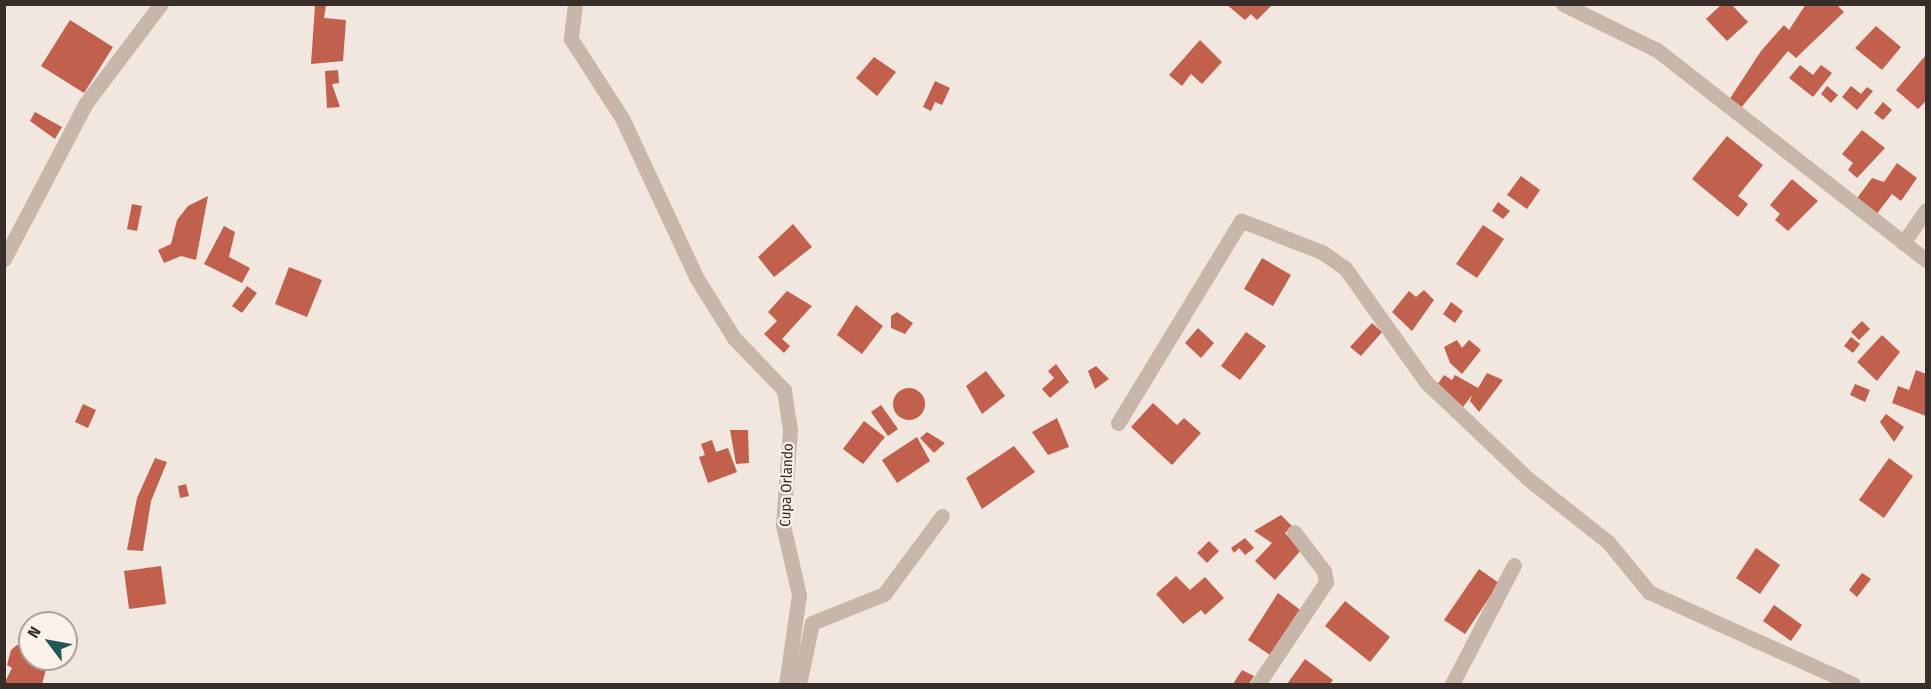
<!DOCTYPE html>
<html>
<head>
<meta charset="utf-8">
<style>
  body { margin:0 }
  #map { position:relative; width:1931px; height:689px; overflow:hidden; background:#f1e7de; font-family:"Fira Sans Condensed",sans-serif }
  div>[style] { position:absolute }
  .building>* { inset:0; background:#c0604d }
  .round { border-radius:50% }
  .minor>* { height:15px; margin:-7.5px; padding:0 7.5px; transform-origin:7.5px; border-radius:7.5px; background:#c9b6aa }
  span { translate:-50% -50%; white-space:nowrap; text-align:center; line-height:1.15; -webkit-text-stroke:4.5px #f9f1ea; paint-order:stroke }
  .street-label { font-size:15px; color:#372d29 }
  .frame { position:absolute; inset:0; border:6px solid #372d29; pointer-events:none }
  .north { position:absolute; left:18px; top:611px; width:60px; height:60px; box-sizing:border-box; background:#f9f1ea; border:2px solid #aba39d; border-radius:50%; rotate:302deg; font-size:16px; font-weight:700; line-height:24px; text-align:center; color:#372d29 }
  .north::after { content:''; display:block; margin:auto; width:21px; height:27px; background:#215756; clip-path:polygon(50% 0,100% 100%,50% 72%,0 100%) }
</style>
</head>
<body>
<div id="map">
  <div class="building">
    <div style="clip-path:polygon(1226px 4px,1273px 4px,1257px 20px,1251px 14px,1245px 20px)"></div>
    <div style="clip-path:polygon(1722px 4px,1731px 4px,1748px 22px,1727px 41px,1706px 19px)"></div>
    <div style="clip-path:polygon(1806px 4px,1836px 4px,1844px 12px,1796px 58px,1788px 51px,1740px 109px,1729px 100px,1761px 51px,1784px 25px,1789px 30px)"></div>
    <div style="clip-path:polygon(315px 5px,326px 5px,324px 18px,346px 20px,343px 61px,311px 64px)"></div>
    <div style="clip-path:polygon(70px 20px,113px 47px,84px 93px,41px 66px)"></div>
    <div style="clip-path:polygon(1876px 26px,1901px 47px,1882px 70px,1855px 48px)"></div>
    <div style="clip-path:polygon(1200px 40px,1222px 62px,1202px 84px,1191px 74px,1182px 86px,1169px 75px)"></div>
    <div style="clip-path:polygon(1926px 55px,1926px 101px,1918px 109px,1896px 90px)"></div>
    <div style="clip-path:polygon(874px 57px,896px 72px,877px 96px,856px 78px)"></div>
    <div style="clip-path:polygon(1800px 65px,1813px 75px,1821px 65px,1832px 73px,1813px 97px,1789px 78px)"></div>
    <div style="clip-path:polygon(338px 70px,339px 83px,332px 84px,340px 107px,327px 108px,325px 71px)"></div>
    <div style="clip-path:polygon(935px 81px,950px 88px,942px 105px,935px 102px,931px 111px,923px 107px)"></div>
    <div style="clip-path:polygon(1827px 86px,1838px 95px,1831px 103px,1821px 94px)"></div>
    <div style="clip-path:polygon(1851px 86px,1861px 94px,1867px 87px,1873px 91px,1857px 110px,1842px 97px)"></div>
    <div style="clip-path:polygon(1883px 102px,1892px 110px,1883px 120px,1874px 113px)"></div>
    <div style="clip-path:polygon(35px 112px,62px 127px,55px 139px,30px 121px)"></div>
    <div style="clip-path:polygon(1862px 130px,1885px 148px,1857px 178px,1848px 170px,1853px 163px,1842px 154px)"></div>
    <div style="clip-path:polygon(1727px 136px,1763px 165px,1738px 196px,1748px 204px,1738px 217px,1692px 179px)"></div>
    <div style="clip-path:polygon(1897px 163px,1917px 178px,1901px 201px,1892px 194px,1875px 216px,1855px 201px,1872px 178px,1884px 182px)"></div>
    <div style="clip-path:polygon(1521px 176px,1540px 190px,1527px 209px,1507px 195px)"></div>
    <div style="clip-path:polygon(1792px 179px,1818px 201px,1788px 231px,1775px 220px,1780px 214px,1770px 205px)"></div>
    <div style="clip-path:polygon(208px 196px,196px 260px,181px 256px,164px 263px,158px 250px,171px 244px,177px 220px,188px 206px)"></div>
    <div style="clip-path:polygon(1498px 202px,1510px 211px,1503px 219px,1492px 211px)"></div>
    <div style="clip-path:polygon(132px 204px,142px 206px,137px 231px,127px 229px)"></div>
    <div style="clip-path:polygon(793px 224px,812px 247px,774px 277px,758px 257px)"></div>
    <div style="clip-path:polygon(1483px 225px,1504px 239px,1477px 278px,1456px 264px)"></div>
    <div style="clip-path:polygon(224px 226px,235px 232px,229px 257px,250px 268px,242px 283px,204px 264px)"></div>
    <div style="clip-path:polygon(1262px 258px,1291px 275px,1273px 306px,1244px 289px)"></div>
    <div style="clip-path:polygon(289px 267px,322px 280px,307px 317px,275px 304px)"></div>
    <div style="clip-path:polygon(247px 286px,257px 293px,242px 313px,232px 306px)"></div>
    <div style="clip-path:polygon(1424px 290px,1434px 300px,1412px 331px,1392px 312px,1409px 291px,1416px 297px)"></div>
    <div style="clip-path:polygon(787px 291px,812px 306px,782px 339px,790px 346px,784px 353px,764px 334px,777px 321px,768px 312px)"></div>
    <div style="clip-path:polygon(1451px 302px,1463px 311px,1455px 323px,1443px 314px)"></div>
    <div style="clip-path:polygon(856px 305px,883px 326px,862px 354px,837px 335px)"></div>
    <div style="clip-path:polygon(897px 312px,913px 323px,905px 334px,891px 328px,891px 316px)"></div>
    <div style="clip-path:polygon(1862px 321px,1870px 329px,1859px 340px,1851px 332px)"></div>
    <div style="clip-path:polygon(1372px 323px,1382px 332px,1361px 356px,1350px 347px)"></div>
    <div style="clip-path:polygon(1198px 328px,1214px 343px,1201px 358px,1185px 343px)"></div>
    <div style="clip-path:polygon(1246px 332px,1266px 346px,1240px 380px,1221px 366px)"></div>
    <div style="clip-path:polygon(1882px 335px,1900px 352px,1877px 381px,1857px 362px)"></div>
    <div style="clip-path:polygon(1851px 337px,1860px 344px,1853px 353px,1844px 346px)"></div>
    <div style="clip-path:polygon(1457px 340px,1462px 348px,1469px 340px,1481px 350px,1462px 374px,1450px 363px,1444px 347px)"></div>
    <div style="clip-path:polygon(1056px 364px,1069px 382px,1050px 398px,1042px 389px,1054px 378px,1048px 371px)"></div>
    <div style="clip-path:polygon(1096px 366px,1109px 379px,1095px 389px,1088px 371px)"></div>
    <div style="clip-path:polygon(1916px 370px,1926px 374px,1926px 416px,1892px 403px,1898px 386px,1909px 390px)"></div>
    <div style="clip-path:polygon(986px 371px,1005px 396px,982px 414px,966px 386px)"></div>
    <div style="clip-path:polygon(1487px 373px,1503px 380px,1479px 412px,1470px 401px,1472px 395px,1463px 407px,1437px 385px,1444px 375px,1452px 380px,1455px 375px,1478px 388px)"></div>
    <div style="clip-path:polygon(1855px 384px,1870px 390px,1865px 402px,1850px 395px)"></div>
    <div class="round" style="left:893px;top:388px;width:32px;height:32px"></div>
    <div style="clip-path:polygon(1153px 403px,1177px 425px,1184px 418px,1201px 433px,1172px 465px,1131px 427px)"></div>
    <div style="clip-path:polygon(83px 404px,96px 410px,88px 428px,75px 422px)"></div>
    <div style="clip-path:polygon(881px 405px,898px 429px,888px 436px,871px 412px)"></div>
    <div style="clip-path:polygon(1886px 414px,1904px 427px,1894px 442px,1880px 422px)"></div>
    <div style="clip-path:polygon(1057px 418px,1069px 447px,1048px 455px,1032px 432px)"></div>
    <div style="clip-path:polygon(864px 421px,885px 437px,863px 464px,843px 449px)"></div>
    <div style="clip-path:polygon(730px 430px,748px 430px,749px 463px,736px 464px)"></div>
    <div style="clip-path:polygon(927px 432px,945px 443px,934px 453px,920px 438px)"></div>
    <div style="clip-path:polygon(917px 437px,930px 461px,897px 483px,882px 460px)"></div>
    <div style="clip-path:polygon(712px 440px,716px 452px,728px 448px,737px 472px,708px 483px,699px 457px,705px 455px,701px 444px)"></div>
    <div style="clip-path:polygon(1014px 446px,1035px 472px,982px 509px,966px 478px)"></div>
    <div style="clip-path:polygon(155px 458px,167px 462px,151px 501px,143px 551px,127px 550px,137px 498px)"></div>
    <div style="clip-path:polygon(1889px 458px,1913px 476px,1884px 518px,1859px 500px)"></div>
    <div style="clip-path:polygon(186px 484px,189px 496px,180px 498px,178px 486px)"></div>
    <div style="clip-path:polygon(1281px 515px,1292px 526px,1285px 533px,1301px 550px,1275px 580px,1255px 561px,1272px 543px,1254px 531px)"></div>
    <div style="clip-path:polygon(1245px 538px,1254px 548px,1245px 555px,1239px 548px,1234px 553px,1231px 548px)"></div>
    <div style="clip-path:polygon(1209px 541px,1219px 551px,1207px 563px,1197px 553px)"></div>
    <div style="clip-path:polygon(1756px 548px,1780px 565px,1760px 594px,1736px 578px)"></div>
    <div style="clip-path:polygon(161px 566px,166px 604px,129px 609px,124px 571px)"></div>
    <div style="clip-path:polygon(1479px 569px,1499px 583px,1465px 634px,1444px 620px)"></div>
    <div style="clip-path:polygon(1862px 573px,1871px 579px,1857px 597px,1849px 590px)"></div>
    <div style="clip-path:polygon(1176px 576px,1190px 590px,1205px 577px,1224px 598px,1205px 615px,1201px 610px,1183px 624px,1156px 594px)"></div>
    <div style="clip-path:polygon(1278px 593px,1303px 612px,1270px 655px,1248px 640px)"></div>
    <div style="clip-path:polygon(1345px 601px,1390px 637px,1370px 662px,1325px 626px)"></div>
    <div style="clip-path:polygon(1774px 605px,1802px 625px,1791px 641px,1763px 621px)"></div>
    <div style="clip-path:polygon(17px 645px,30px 648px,30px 659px,49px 659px,42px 684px,4px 684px,12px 668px,7px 665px,11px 650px)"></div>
    <div style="clip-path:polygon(1305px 659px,1333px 680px,1330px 684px,1287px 684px)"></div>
    <div style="clip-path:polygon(1242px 670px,1254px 676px,1249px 684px,1233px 684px)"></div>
  </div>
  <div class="minor">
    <div style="left:575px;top:4px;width:35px;rotate:97deg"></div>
    <div style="left:571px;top:39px;width:94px;rotate:57.2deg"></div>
    <div style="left:622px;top:118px;width:175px;rotate:65deg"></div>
    <div style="left:696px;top:277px;width:72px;rotate:58.1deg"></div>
    <div style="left:734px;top:338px;width:72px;rotate:46.1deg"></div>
    <div style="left:784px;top:390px;width:40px;rotate:81.5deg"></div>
    <div style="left:790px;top:430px;width:95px;rotate:94.2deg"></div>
    <div style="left:783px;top:525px;width:72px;rotate:77.1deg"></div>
    <div style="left:799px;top:595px;width:90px;rotate:98.3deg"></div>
    <div style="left:1563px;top:4px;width:105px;rotate:26.1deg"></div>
    <div style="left:1657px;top:50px;width:341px;rotate:38deg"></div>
    <div style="left:1903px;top:243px;width:40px;rotate:-55.1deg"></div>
    <div style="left:4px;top:259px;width:176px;rotate:-62.3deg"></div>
    <div style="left:86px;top:103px;width:124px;rotate:-52.9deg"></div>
    <div style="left:1118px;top:423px;width:237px;rotate:-58.7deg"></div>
    <div style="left:1241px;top:221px;width:9px;rotate:18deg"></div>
    <div style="left:1250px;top:224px;width:77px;rotate:21.3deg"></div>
    <div style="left:1322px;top:252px;width:28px;rotate:35deg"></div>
    <div style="left:1345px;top:268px;width:140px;rotate:54.6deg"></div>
    <div style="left:1426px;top:382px;width:139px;rotate:43.5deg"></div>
    <div style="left:1527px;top:478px;width:103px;rotate:38.3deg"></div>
    <div style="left:1608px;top:542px;width:65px;rotate:50.6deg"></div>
    <div style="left:1649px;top:592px;width:224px;rotate:24.3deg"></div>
    <div style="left:799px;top:684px;width:62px;rotate:-78deg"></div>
    <div style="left:812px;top:623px;width:78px;rotate:-21.9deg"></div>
    <div style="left:884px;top:594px;width:97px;rotate:-53.4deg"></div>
    <div style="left:1258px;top:684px;width:123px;rotate:-56.3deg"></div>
    <div style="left:1326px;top:582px;width:11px;rotate:-100deg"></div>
    <div style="left:1324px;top:571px;width:49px;rotate:-127.6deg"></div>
    <div style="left:1452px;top:684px;width:134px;rotate:-62.5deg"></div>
  </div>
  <div class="street-label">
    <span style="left:787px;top:485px;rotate:-88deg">Cupa Orlando</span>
  </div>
  <div class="frame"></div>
  <div class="north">N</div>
</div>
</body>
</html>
